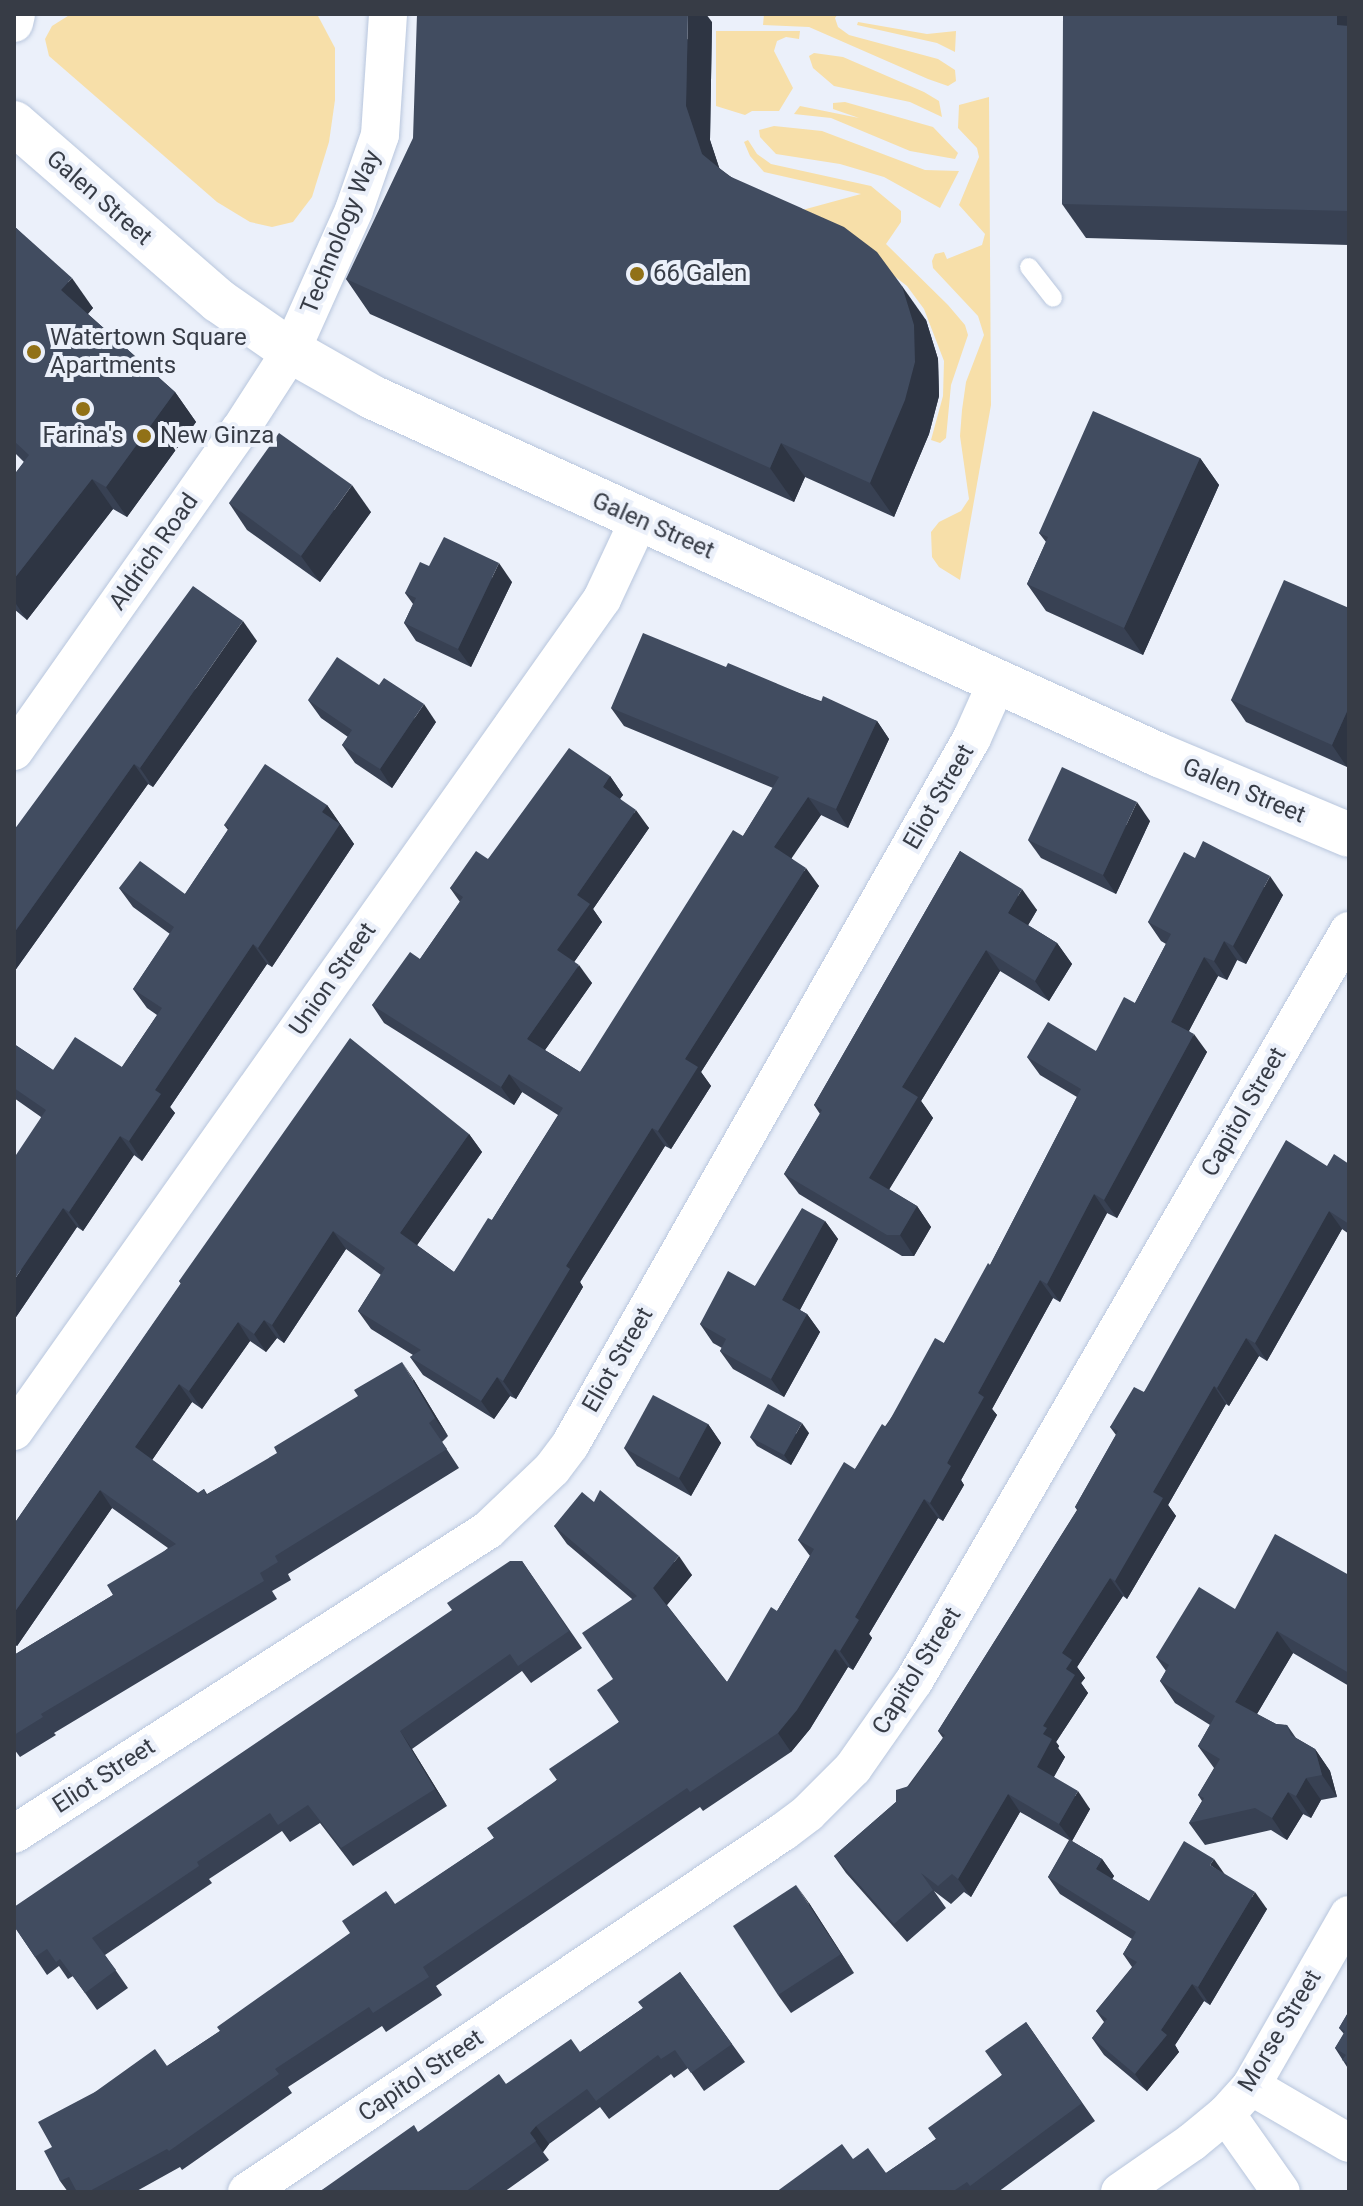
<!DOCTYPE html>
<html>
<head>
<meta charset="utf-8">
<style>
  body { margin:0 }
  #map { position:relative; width:1363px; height:2206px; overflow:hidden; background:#ebf0fa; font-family:Roboto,sans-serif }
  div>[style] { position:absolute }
  .green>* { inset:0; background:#f7dfa9 }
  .roads { filter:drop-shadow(0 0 2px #b8c6dd) drop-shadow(0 0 2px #b8c6dd) }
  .service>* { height:18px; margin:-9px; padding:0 9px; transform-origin:9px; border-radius:9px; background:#fff }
  .minor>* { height:38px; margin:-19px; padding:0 19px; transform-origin:19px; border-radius:19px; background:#fff }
  .primary>* { height:44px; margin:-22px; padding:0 22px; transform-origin:22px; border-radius:22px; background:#fff }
  .wall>* { inset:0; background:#384153 }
  .shaded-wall>* { inset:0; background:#2e3543 }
  .building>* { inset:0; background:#414c60 }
  .dots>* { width:22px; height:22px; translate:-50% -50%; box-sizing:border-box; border:4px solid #ebf0fa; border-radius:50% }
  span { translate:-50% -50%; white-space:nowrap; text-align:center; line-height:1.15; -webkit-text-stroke:8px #ebf0fa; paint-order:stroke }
  .street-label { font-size:24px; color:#373c46 }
  .poi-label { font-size:24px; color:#373c46 }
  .left { translate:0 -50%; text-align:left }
  .frame { position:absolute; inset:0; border:16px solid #373c46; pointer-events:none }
</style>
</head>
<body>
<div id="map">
  <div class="green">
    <div style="clip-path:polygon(71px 14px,317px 14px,335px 48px,335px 100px,329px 142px,312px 197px,293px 222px,272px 227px,250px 222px,217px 202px,49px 56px,45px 39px,52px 26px)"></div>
    <div style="clip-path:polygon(764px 14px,838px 14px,835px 18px,838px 27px,849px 35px,938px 59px,955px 70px,956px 81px,948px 86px,928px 79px,809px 27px,763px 25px)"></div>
    <div style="clip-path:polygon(858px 22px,927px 34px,956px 31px,955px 52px,937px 43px,857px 25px)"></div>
    <div style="clip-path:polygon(716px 31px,800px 31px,799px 39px,786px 37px,777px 41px,774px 51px,793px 88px,779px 111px,752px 111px,745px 115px,716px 106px)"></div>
    <div style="clip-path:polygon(814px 53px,843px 57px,924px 92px,939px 101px,942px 117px,910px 102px,834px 86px,813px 68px,809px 56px)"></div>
    <div style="clip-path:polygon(989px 97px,991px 405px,960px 580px,939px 567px,932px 557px,931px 532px,939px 522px,961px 511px,969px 499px,960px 436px,962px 410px,966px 382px,984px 335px,978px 316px,933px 268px,932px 261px,935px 254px,944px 252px,947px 259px,982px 245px,985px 234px,959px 205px,979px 157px,977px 148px,958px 128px,959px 105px)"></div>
    <div style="clip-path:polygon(845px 102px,933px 127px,958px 153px,955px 159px,910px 151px,831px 118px,794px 114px,800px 106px,859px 118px,833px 109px,833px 103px)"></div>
    <div style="clip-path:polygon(774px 126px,822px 131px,925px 170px,959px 171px,940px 208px,884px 177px,840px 164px,776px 154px,760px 137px,759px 130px)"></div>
    <div style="clip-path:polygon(748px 140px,757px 154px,771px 164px,871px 186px,901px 211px,901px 222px,886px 244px,948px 305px,965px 325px,968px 335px,951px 385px,946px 438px,940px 443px,931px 440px,943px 396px,944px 361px,924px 309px,907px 286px,871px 258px,784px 215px,861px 194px,764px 172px,750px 156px,744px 142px)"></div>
  </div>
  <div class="roads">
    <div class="service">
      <div style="left:1029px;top:267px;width:39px;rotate:52deg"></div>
    </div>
    <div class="minor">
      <div style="left:14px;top:23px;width:9px;rotate:-77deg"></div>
      <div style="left:14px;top:751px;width:393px;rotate:-54.9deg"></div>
      <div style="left:240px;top:430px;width:94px;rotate:-57.2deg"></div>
      <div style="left:291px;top:351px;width:154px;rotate:-65.9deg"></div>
      <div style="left:354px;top:210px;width:79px;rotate:-70.9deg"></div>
      <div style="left:380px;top:135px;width:121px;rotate:-86.2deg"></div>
      <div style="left:14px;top:1431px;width:1019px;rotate:-54.75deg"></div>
      <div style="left:602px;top:599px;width:87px;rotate:-64.9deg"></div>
      <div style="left:14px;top:1834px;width:563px;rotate:-32.67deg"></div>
      <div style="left:488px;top:1530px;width:88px;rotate:-43.6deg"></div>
      <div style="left:552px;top:1469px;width:30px;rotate:-53deg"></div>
      <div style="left:570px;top:1445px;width:813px;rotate:-60.38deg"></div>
      <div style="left:972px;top:738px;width:64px;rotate:-65.9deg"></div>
      <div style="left:1251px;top:2086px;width:113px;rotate:30.2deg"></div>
      <div style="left:1226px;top:2114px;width:95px;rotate:54.8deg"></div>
      <div style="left:247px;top:2192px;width:646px;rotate:-33.89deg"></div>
      <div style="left:783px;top:1832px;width:31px;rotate:-37deg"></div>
      <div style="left:808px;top:1813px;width:64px;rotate:-45deg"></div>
      <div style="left:853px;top:1768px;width:106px;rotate:-55deg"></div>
      <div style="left:914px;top:1681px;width:867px;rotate:-59.89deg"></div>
      <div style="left:1120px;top:2192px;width:88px;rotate:-34.8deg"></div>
      <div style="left:1192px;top:2142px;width:44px;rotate:-39.5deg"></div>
      <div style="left:1226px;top:2114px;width:38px;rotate:-48deg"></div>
      <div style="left:1251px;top:2086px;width:197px;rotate:-60.2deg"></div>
    </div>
    <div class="primary">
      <div style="left:14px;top:123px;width:271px;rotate:41deg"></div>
      <div style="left:219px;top:301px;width:88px;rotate:34.8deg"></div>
      <div style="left:291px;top:351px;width:93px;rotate:29.6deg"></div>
      <div style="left:372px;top:397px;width:865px;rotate:24.46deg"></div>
      <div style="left:1159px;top:755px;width:206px;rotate:22.8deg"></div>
    </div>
  </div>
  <div class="wall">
    <div style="clip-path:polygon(1349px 14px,1349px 245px,1086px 238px,1062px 204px)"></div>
    <div style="clip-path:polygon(712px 22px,710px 140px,719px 168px,926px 320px,938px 359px,939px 396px,929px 434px,894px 517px,805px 477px,794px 502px,370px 314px,346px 279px)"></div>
    <div style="clip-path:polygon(14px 226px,93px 308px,88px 314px,175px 392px,196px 422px,127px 517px,113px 509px,27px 620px,14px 609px,14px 475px,24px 462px,14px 452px)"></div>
    <div style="clip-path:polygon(1200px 458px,1219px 485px,1143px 655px,1046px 611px,1027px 584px,1046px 542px,1039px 533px)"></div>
    <div style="clip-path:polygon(229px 503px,371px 512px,320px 582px,247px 530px)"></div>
    <div style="clip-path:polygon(429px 566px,512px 582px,471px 667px,416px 641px,404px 623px,413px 604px,405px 593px)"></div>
    <div style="clip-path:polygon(1349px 608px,1349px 764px,1347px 767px,1246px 722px,1231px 700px)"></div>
    <div style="clip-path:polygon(257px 641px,153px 787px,148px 784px,14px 972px,14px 830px)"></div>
    <div style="clip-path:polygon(726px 667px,877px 721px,889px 739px,848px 828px,821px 815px,791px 858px,819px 886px,701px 1072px,711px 1086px,671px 1149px,665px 1146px,580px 1282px,583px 1287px,516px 1399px,510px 1396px,494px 1419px,423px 1375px,410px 1357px,413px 1355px,371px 1329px,358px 1311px,381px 1275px,346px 1249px,284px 1343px,277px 1338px,266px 1352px,250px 1341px,202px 1409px,192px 1402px,152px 1460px,198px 1493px,204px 1489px,207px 1494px,414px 1380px,448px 1436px,442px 1442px,459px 1468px,288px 1574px,291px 1580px,272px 1591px,277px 1599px,54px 1733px,56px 1735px,20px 1757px,14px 1749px,14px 1655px,113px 1595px,168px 1548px,112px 1508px,17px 1646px,14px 1644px,14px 1524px,181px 1284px,179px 1281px,469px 1134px,482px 1152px,417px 1245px,454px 1272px,492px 1220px,558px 1115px,522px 1092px,514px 1105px,384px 1023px,372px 1005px,420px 959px,460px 902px,450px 888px,488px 859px,610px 776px,623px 795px,620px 799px,649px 828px,593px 909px,602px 922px,574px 962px,592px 983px,545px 1050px,580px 1072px,743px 836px,773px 788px,624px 726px,611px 708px)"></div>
    <div style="clip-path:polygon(308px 700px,436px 722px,392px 788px,355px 763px,342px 745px,348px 737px,321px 718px)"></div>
    <div style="clip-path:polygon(327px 805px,354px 844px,272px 967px,267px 964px,170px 1107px,175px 1113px,142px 1161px,134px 1155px,83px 1231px,77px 1227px,14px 1320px,41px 1117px,14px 1098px,14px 1044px,53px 1070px,122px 1067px,157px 1015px,147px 1008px,133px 989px,170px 934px,133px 907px,119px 888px,185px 894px,228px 830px,224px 825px)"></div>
    <div style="clip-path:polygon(1150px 821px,1116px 894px,1041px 858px,1028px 840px)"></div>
    <div style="clip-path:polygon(960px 851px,1037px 910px,1028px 925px,1057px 943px,1072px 964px,1049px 1001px,1000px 971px,921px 1101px,933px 1118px,889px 1189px,917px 1206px,931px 1227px,914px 1256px,902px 1256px,799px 1194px,784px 1174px,820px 1114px,814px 1105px)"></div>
    <div style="clip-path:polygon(1195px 858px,1283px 895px,1246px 964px,1237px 960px,1227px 980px,1218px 976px,1189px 1031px,1207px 1052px,1117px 1218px,1107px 1213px,1060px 1302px,1053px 1298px,992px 1409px,997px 1415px,961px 1480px,964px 1485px,943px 1521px,938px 1518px,869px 1634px,872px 1638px,853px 1670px,848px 1667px,810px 1729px,791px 1752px,703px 1811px,700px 1807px,436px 1986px,442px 1995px,386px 2032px,382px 2026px,288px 2087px,292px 2093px,182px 2170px,180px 2167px,135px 2192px,68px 2192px,60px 2181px,52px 2147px,95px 2092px,167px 2066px,220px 2031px,396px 1904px,494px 1838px,619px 1722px,613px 1679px,632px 1599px,567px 1544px,554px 1526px,594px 1502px,692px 1575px,667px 1605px,727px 1682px,777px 1611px,810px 1556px,798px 1540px,855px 1469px,944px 1343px,990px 1265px,1077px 1097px,1040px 1075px,1027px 1057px,1096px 1051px,1135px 1003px,1166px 944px,1161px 941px,1148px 922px)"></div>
    <div style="clip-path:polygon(1349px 1164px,1349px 1234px,1342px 1229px,1267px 1361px,1259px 1356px,1229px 1406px,1226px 1404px,1168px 1505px,1176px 1516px,1127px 1599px,1123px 1596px,1077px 1667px,1085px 1678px,1081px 1683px,1088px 1693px,1056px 1742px,1059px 1746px,1058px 1748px,1065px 1757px,1054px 1777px,1090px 1809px,1072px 1841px,1102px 1859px,1114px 1876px,1112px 1879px,1149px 1901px,1224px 1874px,1267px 1909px,1210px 2005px,1204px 2001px,1175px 2045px,1179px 2052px,1147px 2091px,1104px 2055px,1092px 2038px,1104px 2022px,1096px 2011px,1132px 1967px,1123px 1954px,1132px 1939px,1060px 1894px,1048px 1877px,1069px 1840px,1020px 1812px,971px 1897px,964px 1892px,951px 1904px,934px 1891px,946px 1908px,907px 1942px,846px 1873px,834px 1856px,896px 1802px,943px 1738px,938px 1731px,1077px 1510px,1075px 1507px,1116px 1435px,1110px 1427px,1144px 1392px,1327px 1166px)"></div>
    <div style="clip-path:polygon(825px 1221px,838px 1239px,800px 1310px,807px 1314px,820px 1332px,784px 1397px,733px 1369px,720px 1351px,722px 1348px,713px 1343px,700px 1324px,755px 1286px)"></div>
    <div style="clip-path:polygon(708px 1424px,721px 1443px,691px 1496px,637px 1466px,624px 1448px)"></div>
    <div style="clip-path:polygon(809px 1433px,791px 1465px,757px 1446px,750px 1437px)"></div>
    <div style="clip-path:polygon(522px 1561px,582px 1648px,531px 1683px,522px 1671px,412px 1749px,447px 1806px,353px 1866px,320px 1823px,290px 1842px,282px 1831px,209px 1879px,212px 1883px,105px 1955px,128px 1988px,97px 2010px,73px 1976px,68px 1979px,59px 1966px,47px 1975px,14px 1926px)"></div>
    <div style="clip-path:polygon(1349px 1575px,1349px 1686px,1293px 1653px,1257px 1714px,1276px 1724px,1287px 1725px,1296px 1738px,1315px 1749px,1330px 1771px,1337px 1797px,1321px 1800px,1311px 1818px,1303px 1814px,1287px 1840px,1271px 1830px,1205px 1845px,1189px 1823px,1202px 1801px,1198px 1795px,1214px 1768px,1198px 1746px,1210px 1725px,1175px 1703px,1160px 1681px,1166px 1671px,1156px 1657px,1235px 1609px)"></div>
    <div style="clip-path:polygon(809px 1903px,854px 1973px,791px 2013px,778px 1995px)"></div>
    <div style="clip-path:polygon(680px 1972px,745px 2062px,704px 2091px,688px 2068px,674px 2078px,671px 2074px,609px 2119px,600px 2107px,549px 2144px,543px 2152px,549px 2160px,504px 2192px,319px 2192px,418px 2132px,506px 2084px,580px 2052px,643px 2008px)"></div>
    <div style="clip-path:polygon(1349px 2011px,1349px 2070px,1335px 2048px,1344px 2034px,1339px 2028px)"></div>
    <div style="clip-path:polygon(1026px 2022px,1095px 2121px,998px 2192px,776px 2192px,853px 2159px,886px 2173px,936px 2139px,1002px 2075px)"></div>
  </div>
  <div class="shaded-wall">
    <div style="clip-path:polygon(688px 14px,706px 14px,712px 22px,710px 140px,726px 188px,702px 154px,686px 106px)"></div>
    <div style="clip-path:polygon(1337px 14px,1349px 14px,1349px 41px,1337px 25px)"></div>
    <div style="clip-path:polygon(72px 278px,93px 308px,82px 320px,61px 290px)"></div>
    <div style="clip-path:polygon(902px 286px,926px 320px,938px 359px,939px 396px,929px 434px,894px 517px,870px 483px)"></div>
    <div style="clip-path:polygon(175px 392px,196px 422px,127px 517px,106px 487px)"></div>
    <div style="clip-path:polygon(781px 443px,805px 477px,794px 502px,770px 468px)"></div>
    <div style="clip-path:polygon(1200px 458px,1219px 485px,1143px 655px,1124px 628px)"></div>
    <div style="clip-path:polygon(92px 479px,113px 509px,27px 620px,14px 601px,14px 579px)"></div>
    <div style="clip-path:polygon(352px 485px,371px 512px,320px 582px,301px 556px)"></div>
    <div style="clip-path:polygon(499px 563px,512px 582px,471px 667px,458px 649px)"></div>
    <div style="clip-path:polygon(243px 621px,257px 641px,153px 787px,140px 768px)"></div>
    <div style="clip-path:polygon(424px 704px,436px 722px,392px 788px,380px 769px)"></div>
    <div style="clip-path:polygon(1349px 707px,1349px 764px,1347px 767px,1332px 745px)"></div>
    <div style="clip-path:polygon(877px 721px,889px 739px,848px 828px,836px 809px)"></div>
    <div style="clip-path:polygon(134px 764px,148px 784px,14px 972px,14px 933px)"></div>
    <div style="clip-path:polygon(610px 776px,623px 795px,615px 805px,603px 787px)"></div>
    <div style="clip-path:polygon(808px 797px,821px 815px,787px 865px,774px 847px)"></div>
    <div style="clip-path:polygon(1137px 802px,1150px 821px,1116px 894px,1103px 875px)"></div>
    <div style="clip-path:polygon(327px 805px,354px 844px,272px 967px,258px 948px,322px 812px)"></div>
    <div style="clip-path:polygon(636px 810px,649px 828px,593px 909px,602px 922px,570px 968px,557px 950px,577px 895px)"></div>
    <div style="clip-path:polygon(806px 868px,819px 886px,701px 1072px,711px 1086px,671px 1149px,658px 1131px,685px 1059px)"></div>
    <div style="clip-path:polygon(1270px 876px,1283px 895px,1246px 964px,1233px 946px)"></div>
    <div style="clip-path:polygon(1022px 889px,1037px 910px,1023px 934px,1008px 913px)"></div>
    <div style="clip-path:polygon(1224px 941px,1237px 960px,1227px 980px,1214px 961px)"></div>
    <div style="clip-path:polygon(1057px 943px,1072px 964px,1049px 1001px,1035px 981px)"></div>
    <div style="clip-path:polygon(253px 944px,267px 964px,170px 1107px,175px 1113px,142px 1161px,129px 1141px,155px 1090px)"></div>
    <div style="clip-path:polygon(986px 950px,1000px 971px,921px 1101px,933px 1118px,884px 1198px,869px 1178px,902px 1087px)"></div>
    <div style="clip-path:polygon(1204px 957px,1218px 976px,1184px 1040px,1171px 1022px)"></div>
    <div style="clip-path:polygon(579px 965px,592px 983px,540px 1057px,527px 1039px)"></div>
    <div style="clip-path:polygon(1194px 1034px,1207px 1052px,1117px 1218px,1104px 1200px)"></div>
    <div style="clip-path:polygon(509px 1074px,522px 1092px,514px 1105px,501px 1087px)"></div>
    <div style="clip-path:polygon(652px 1128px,665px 1146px,580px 1282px,583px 1287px,516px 1399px,503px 1381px,566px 1266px)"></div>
    <div style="clip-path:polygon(469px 1134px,482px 1152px,413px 1251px,400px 1233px)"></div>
    <div style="clip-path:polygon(120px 1136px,134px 1155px,83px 1231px,69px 1212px)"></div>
    <div style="clip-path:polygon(1094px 1194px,1107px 1213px,1060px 1302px,1047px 1284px)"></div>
    <div style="clip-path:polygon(917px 1206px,931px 1227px,914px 1256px,900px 1235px)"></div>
    <div style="clip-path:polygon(63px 1208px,77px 1227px,14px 1320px,14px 1280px)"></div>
    <div style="clip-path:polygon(1329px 1211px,1342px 1229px,1267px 1361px,1255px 1343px)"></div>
    <div style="clip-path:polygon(825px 1221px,838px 1239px,795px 1319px,782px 1300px)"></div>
    <div style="clip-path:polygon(333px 1231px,346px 1249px,284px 1343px,272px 1325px)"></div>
    <div style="clip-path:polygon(1040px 1280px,1053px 1298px,992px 1409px,997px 1415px,961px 1480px,964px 1485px,943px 1521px,930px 1503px,978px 1393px)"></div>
    <div style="clip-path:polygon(807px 1314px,820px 1332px,784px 1397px,771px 1379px)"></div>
    <div style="clip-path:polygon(264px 1320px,277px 1338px,266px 1352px,254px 1334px)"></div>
    <div style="clip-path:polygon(238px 1322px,250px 1341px,202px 1409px,189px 1391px)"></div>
    <div style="clip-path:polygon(1246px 1338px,1259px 1356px,1229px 1406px,1217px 1388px)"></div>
    <div style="clip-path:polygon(402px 1362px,414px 1380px,448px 1436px,435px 1418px)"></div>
    <div style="clip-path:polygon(497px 1377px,510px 1396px,494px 1419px,481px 1401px)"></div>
    <div style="clip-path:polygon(179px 1384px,192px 1402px,148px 1466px,135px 1447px)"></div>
    <div style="clip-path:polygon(1214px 1386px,1226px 1404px,1168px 1505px,1176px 1516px,1127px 1599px,1115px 1581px,1153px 1492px)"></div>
    <div style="clip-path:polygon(802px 1423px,809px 1433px,791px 1465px,784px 1455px)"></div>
    <div style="clip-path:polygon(708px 1424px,721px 1443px,691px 1496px,679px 1478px)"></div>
    <div style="clip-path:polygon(100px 1490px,112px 1508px,17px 1646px,14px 1642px,14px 1613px)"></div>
    <div style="clip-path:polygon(924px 1499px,938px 1518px,869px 1634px,872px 1638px,853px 1670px,840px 1651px,855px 1617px)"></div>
    <div style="clip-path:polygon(679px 1556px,692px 1575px,666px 1606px,653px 1588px)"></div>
    <div style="clip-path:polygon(1110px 1578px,1123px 1596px,1077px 1667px,1085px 1678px,1081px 1683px,1088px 1693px,1056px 1742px,1059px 1746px,1058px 1748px,1065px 1757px,1049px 1785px,1037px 1767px,1043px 1726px,1066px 1669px,1062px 1653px)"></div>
    <div style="clip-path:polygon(1277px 1631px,1293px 1653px,1251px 1724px,1235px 1702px)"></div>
    <div style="clip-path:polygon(835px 1649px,848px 1667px,810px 1729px,791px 1752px,778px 1733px)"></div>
    <div style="clip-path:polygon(400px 1731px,412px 1749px,447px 1806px,435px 1789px)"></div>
    <div style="clip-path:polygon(1315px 1749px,1330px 1771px,1337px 1797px,1322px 1775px)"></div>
    <div style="clip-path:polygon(1306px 1778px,1321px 1800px,1311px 1818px,1296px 1796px)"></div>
    <div style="clip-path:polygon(1078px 1791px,1090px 1809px,1072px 1841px,1059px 1824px)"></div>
    <div style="clip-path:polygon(1288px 1792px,1303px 1814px,1287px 1840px,1272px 1818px)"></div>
    <div style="clip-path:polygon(1008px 1794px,1020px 1812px,971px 1897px,958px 1879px)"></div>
    <div style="clip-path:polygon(1102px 1859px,1114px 1876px,1108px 1886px,1096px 1869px)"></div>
    <div style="clip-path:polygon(1214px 1859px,1226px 1876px,1210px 1865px)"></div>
    <div style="clip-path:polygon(796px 1885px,809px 1903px,854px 1973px,841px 1954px)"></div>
    <div style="clip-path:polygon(1255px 1892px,1267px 1909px,1210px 2005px,1198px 1987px)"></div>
    <div style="clip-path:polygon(1192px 1984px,1204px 2001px,1175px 2045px,1179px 2052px,1147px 2091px,1135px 2074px,1161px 2030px)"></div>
    <div style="clip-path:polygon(536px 2126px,549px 2144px,543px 2152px,530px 2133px)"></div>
  </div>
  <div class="building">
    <div style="clip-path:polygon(417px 14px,688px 14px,686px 106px,702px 154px,729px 176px,844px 227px,877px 252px,902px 286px,914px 325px,915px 362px,905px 400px,870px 483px,781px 443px,770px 468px,346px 279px,413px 138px)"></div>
    <div style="clip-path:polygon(1063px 14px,1337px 14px,1337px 25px,1349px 26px,1349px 211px,1062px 204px)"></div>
    <div style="clip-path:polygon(14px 226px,72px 278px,61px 290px,175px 392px,106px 487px,92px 479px,14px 579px,14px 475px,29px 455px,14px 441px)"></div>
    <div style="clip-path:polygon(1093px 411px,1200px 458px,1124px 628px,1027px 584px,1048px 537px,1039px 533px)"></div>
    <div style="clip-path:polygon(279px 433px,352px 485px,301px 556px,229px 503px)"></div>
    <div style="clip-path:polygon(444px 537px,499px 563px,458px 649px,404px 623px,416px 598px,405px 593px,420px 562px,429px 566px)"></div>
    <div style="clip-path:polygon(1284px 580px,1349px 608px,1349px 707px,1332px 745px,1231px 700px)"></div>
    <div style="clip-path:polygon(193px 586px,243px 621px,140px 768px,134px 764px,14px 933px,14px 830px)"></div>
    <div style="clip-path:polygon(643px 633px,726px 667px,728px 663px,821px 702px,823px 696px,877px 721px,836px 809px,808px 797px,774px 847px,806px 868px,685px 1059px,698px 1067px,658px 1131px,652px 1128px,566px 1266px,570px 1269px,503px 1381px,497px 1377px,481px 1401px,410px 1357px,421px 1350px,358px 1311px,385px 1268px,333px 1231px,272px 1325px,264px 1320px,254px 1334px,238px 1322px,189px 1391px,179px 1384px,135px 1447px,198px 1493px,204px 1489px,206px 1495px,277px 1453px,274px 1447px,358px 1396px,354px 1390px,402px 1362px,435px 1418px,429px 1423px,447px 1449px,275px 1556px,278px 1562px,260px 1573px,264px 1581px,41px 1714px,43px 1717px,14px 1735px,14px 1655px,113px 1595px,107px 1585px,176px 1544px,100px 1490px,14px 1613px,14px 1524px,181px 1283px,179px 1281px,350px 1038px,469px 1134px,400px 1233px,454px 1272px,488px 1218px,492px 1220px,563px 1108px,509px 1074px,501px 1087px,372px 1005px,410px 952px,420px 959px,463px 897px,450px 888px,476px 851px,488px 859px,569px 748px,610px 776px,603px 787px,636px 810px,577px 895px,590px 904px,557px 950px,579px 965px,527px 1039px,580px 1072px,733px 830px,743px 836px,779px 777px,611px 708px)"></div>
    <div style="clip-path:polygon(337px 657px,379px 685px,384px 678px,424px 704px,380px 769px,342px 745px,352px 730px,308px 700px)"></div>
    <div style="clip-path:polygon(265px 764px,327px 805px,322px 812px,340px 824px,258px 948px,253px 944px,155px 1090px,161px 1094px,129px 1141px,120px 1136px,69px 1212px,63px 1208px,14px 1280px,14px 1158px,46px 1110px,14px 1088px,14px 1044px,53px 1070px,75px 1037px,122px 1067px,162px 1008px,133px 989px,174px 927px,119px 888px,140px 861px,185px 894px,229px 828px,224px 825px)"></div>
    <div style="clip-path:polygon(1062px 767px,1137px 802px,1103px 875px,1028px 840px)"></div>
    <div style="clip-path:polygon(1203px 841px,1270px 876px,1233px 946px,1224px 941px,1214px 961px,1204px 957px,1171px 1022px,1194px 1034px,1104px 1200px,1094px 1194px,1047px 1284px,1040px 1280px,978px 1393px,984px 1397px,947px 1463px,951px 1466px,930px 1503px,924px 1499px,855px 1617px,859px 1620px,840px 1651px,835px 1649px,797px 1710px,778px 1733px,690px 1792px,687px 1788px,423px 1967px,429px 1977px,373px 2013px,369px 2007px,275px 2069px,279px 2074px,169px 2151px,167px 2149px,88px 2192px,77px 2192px,69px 2177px,60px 2181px,44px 2151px,52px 2147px,38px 2122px,95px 2092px,155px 2049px,167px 2066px,220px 2031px,217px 2027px,350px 1933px,342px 1921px,386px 1891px,395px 1904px,494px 1838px,487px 1828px,557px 1780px,549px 1769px,619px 1722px,597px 1690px,613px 1679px,582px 1633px,637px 1596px,554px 1526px,582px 1492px,594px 1502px,600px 1490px,679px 1556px,653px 1588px,727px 1682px,771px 1607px,777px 1611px,814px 1549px,798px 1540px,844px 1462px,855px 1469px,882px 1424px,886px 1427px,935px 1338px,944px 1343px,988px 1263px,990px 1265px,1081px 1089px,1027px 1057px,1048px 1022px,1096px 1051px,1124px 997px,1135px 1003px,1171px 934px,1148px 922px,1184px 852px,1195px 858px)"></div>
    <div style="clip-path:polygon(960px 851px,1022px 889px,1008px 913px,1057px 943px,1035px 981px,986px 950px,902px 1087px,918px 1097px,869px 1178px,917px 1206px,900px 1235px,887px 1235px,784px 1174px,822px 1110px,814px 1105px)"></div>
    <div style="clip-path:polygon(1286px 1140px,1327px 1166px,1334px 1154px,1349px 1164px,1349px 1224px,1329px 1211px,1255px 1343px,1246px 1338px,1217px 1388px,1214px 1386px,1153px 1492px,1163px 1498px,1115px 1581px,1110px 1578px,1062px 1653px,1072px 1660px,1066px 1669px,1075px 1675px,1043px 1726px,1047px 1728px,1043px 1734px,1052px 1739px,1037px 1767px,1078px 1791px,1059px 1824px,1008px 1794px,958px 1879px,952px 1874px,938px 1886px,921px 1873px,933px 1890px,894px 1924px,834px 1856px,896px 1802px,896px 1790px,909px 1786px,945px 1735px,938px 1731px,1078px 1509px,1075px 1507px,1118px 1431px,1110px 1427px,1134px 1387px,1144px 1392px)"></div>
    <div style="clip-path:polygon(802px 1208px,825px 1221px,782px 1300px,807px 1314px,771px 1379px,720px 1351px,726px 1339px,700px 1324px,728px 1271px,755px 1286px)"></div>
    <div style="clip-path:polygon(653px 1395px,708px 1424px,679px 1478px,624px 1448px)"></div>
    <div style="clip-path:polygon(768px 1404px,802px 1423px,784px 1455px,750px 1437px)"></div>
    <div style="clip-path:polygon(1275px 1534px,1349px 1575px,1349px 1673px,1277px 1631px,1235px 1702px,1276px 1724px,1287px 1725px,1291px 1735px,1315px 1749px,1322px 1775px,1306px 1778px,1296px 1796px,1288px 1792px,1272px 1818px,1255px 1808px,1189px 1823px,1204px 1798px,1198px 1795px,1220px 1759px,1198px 1746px,1215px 1716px,1160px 1681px,1169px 1665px,1156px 1657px,1199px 1587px,1235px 1609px)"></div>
    <div style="clip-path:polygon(510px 1561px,522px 1561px,569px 1631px,518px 1666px,510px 1654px,400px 1731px,435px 1789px,341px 1848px,308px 1805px,278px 1825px,270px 1813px,197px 1862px,199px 1866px,92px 1938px,116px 1970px,85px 1993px,60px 1959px,56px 1962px,47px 1949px,35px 1957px,14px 1926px,14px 1907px,452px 1610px,447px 1603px)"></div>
    <div style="clip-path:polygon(1070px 1840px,1102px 1859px,1096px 1869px,1149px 1901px,1184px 1841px,1214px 1859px,1210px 1865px,1255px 1892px,1198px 1987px,1192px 1984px,1161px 2030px,1167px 2035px,1135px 2074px,1092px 2038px,1107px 2019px,1096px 2011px,1137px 1962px,1123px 1954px,1136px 1932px,1048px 1877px)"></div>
    <div style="clip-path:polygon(796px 1885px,841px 1954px,778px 1995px,733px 1926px)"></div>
    <div style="clip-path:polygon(680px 1972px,732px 2044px,691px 2073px,675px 2050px,661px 2059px,658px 2055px,596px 2101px,587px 2089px,536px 2126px,530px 2133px,536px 2141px,465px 2192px,319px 2192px,414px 2125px,418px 2132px,499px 2074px,506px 2084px,571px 2039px,580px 2052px,643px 2008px,638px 2002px)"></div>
    <div style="clip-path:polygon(1349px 2011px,1349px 2064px,1342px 2060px,1346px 2055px,1335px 2048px,1345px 2031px,1339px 2028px)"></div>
    <div style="clip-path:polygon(1026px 2022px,1082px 2103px,970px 2186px,967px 2182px,952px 2192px,776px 2192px,842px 2144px,853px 2159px,868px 2148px,886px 2173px,936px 2139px,928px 2128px,1002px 2075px,985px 2051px)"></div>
  </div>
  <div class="dots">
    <div style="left:637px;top:274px;background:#917117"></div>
    <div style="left:34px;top:352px;background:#917117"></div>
    <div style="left:83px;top:409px;background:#917117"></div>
    <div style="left:144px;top:436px;background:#917117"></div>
  </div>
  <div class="street-label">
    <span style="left:99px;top:198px;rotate:41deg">Galen Street</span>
    <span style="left:341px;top:232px;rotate:-68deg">Technology Way</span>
    <span style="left:653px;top:526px;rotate:24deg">Galen Street</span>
    <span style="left:154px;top:552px;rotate:-55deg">Aldrich Road</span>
    <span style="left:1244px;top:791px;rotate:23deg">Galen Street</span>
    <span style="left:939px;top:797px;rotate:-60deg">Eliot Street</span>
    <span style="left:333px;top:979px;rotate:-55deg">Union Street</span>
    <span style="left:1244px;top:1112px;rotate:-60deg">Capitol Street</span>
    <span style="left:618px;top:1360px;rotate:-60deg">Eliot Street</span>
    <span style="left:917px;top:1671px;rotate:-58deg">Capitol Street</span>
    <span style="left:104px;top:1776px;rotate:-33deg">Eliot Street</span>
    <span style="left:1280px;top:2031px;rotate:-59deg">Morse Street</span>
    <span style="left:421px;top:2076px;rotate:-34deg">Capitol Street</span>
  </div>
  <div class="poi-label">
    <span class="left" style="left:653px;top:274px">66 Galen</span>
    <span class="left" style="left:50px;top:352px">Watertown Square<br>Apartments</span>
    <span style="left:83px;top:436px">Farina's</span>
    <span class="left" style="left:160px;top:436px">New Ginza</span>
  </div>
  <div class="frame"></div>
</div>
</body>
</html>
